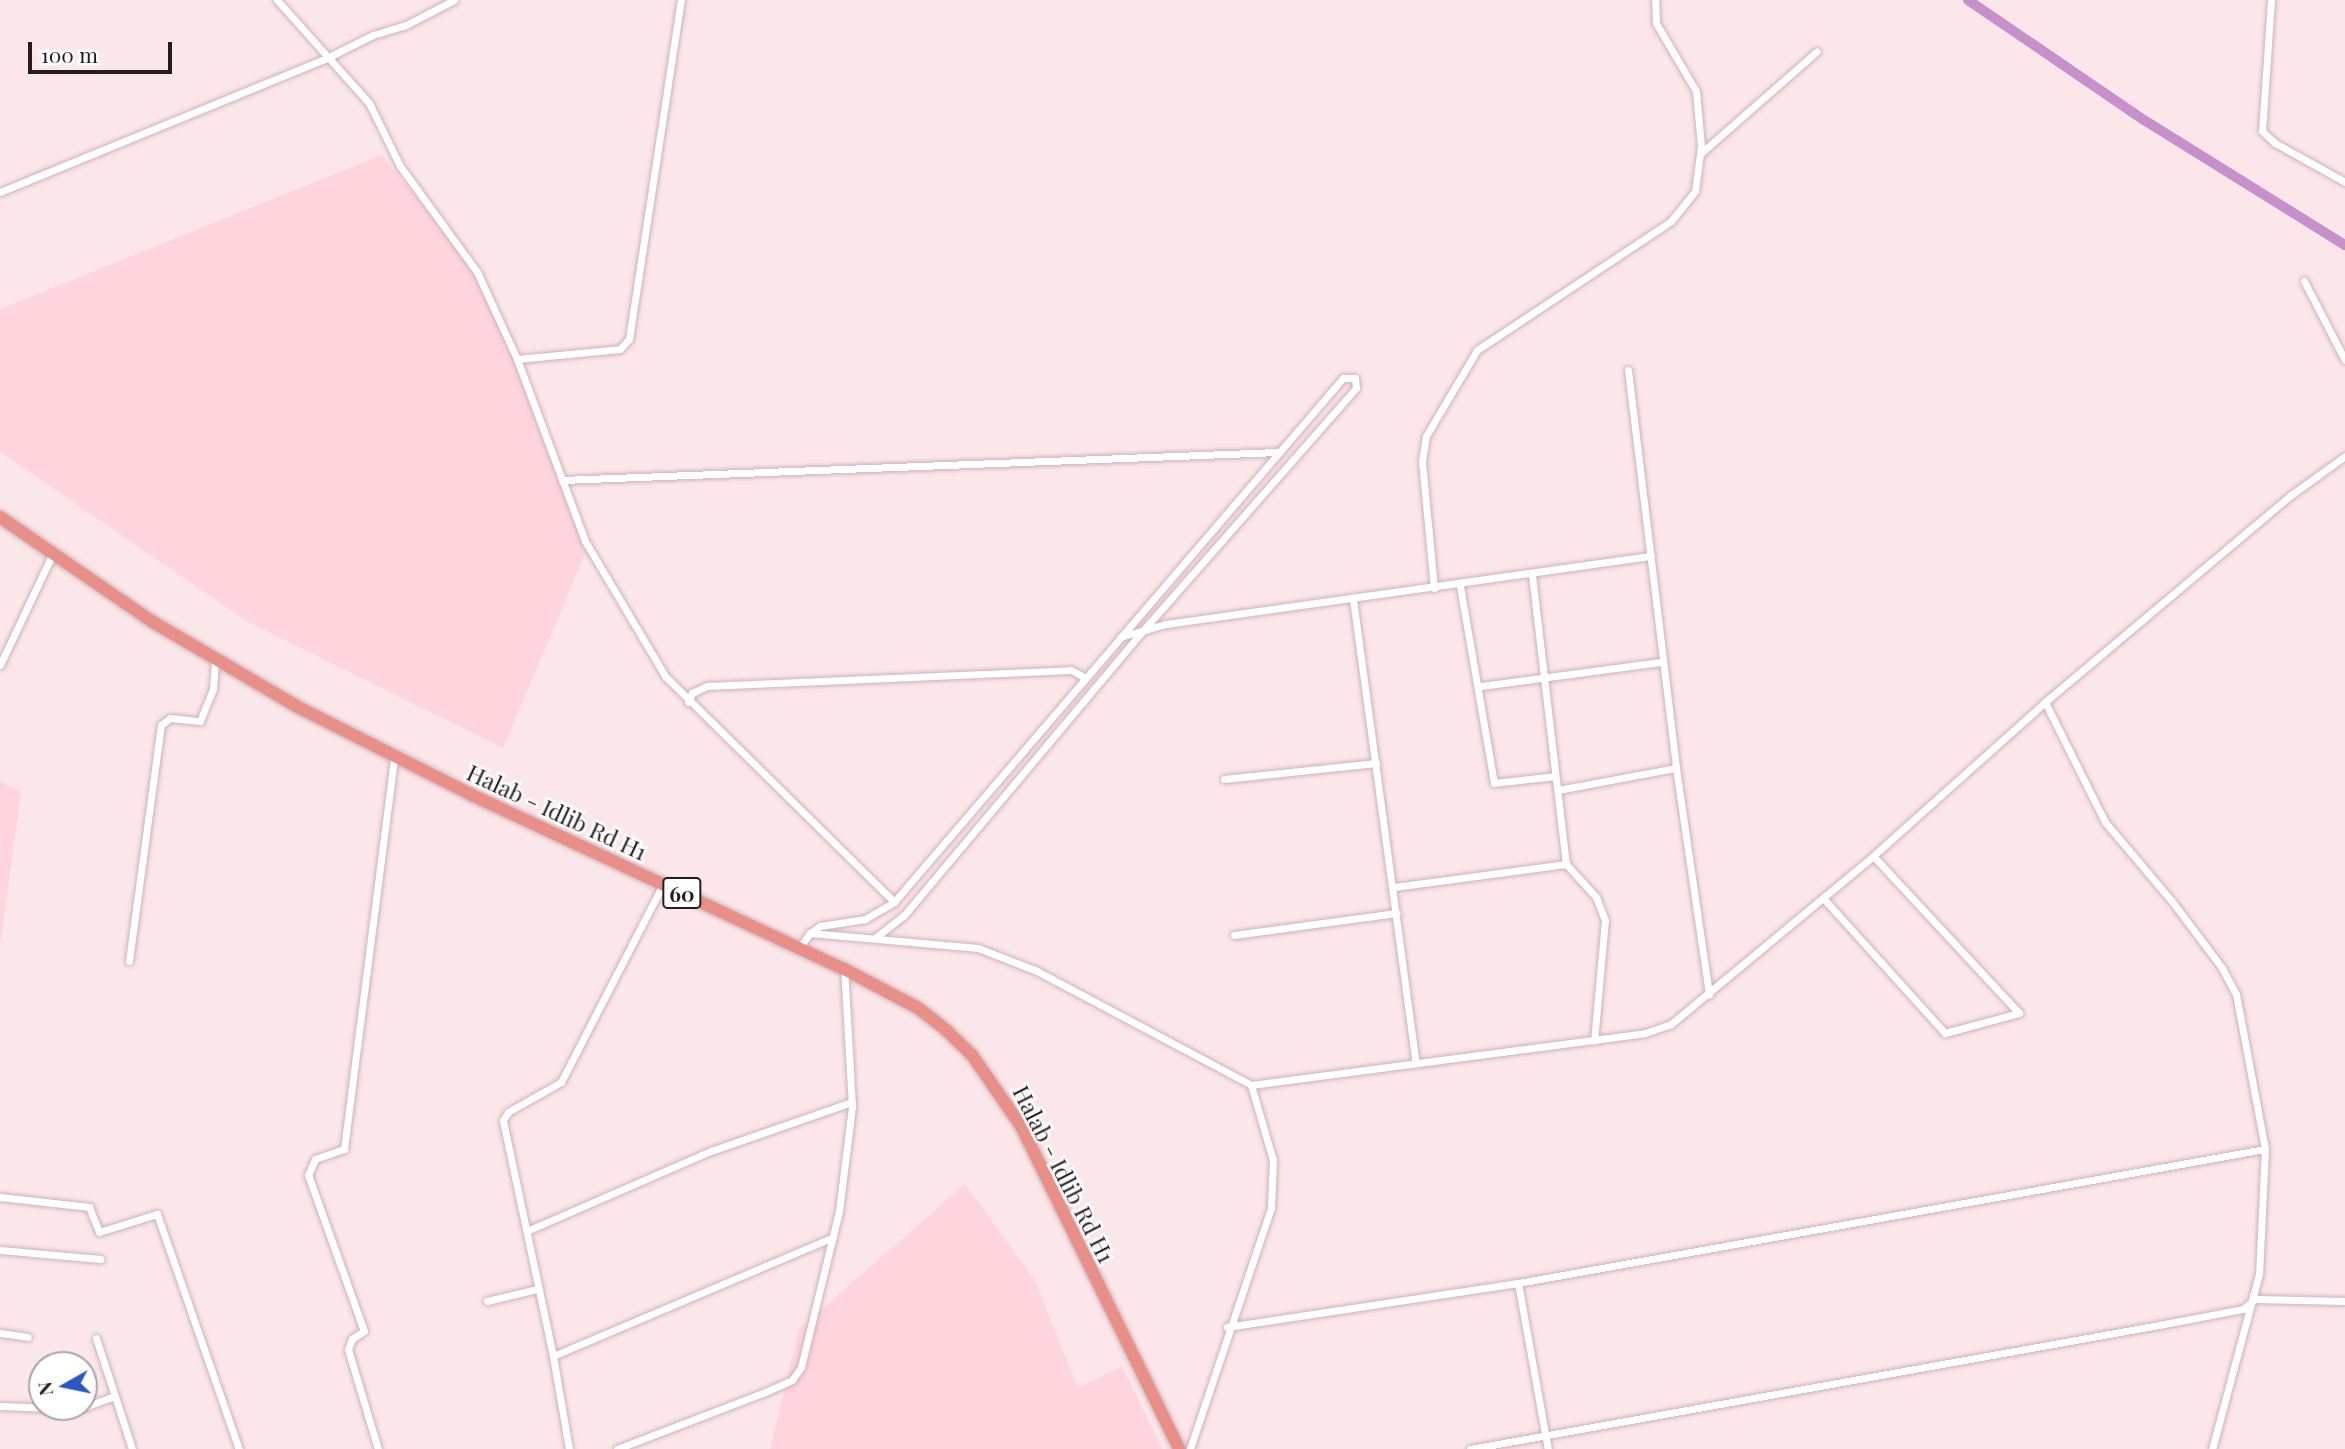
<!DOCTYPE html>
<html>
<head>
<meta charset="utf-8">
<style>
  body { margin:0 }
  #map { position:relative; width:2345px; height:1449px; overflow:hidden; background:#fbe7ea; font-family:"Playfair Display",serif }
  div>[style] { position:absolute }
  .built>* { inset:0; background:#ffd5dd }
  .canal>* { height:10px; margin:-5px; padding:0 5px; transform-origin:5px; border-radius:5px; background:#c890cb }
  .roads { filter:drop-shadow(0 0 2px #d1b1b7) drop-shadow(0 0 2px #d1b1b7) }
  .minor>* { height:7px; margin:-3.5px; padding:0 3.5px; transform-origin:3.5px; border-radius:3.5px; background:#fff }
  .trunk>* { height:12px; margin:-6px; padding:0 6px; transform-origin:6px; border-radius:6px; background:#e88f88 }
  span { translate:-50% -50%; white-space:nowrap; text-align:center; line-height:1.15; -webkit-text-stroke:5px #fff; paint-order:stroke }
  .shield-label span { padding:2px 5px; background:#fff; border:2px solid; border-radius:5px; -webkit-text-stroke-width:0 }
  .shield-label { font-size:21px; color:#271b1e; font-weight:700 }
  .street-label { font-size:23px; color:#271b1e }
  .north { position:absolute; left:28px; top:1351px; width:70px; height:70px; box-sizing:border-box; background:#fff; border:2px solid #a9a4a5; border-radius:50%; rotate:261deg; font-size:19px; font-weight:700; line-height:28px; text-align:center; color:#271b1e }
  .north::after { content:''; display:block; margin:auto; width:24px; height:32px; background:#2958c6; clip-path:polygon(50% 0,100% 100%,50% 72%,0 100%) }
  .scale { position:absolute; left:28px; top:42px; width:144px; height:32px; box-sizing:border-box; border:4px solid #271b1e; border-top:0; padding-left:9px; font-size:21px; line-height:24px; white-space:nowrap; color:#271b1e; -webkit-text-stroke:5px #fff; paint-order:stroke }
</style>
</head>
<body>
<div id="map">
  <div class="built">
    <div style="clip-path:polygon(382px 155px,482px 279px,586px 552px,503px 748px,248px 622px,0 452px,0 309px)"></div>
    <div style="clip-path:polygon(0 781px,21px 792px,0 946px)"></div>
    <div style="clip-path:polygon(965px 1184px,1035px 1280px,1078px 1388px,1122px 1366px,1162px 1449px,770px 1449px,799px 1329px)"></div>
  </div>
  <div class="canal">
    <div style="left:1968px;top:0;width:213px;rotate:34.3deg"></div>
    <div style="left:2144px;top:120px;width:237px;rotate:31.9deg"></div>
  </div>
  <div class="roads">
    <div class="minor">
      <div style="left:277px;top:0;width:138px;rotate:48.2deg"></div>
      <div style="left:369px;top:103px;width:70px;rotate:63.8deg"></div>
      <div style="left:400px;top:166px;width:131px;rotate:54deg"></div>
      <div style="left:477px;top:272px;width:96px;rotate:65.3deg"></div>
      <div style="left:517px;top:359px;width:194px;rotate:69.5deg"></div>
      <div style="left:585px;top:541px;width:157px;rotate:59.3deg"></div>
      <div style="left:665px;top:676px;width:322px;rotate:44.6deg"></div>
      <div style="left:2271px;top:0;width:131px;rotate:93.9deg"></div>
      <div style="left:2262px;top:131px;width:18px;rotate:43deg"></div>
      <div style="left:2275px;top:143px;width:80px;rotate:29.1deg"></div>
      <div style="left:1701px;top:153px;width:154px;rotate:-41.3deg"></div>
      <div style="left:0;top:192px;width:358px;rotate:-22.3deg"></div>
      <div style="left:331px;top:56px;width:47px;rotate:-26.6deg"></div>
      <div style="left:373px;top:35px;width:34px;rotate:-17deg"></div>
      <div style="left:406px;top:25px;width:54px;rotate:-27.5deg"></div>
      <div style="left:2304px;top:281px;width:89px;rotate:62.6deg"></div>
      <div style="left:517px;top:359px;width:103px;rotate:-5.5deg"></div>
      <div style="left:620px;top:349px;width:13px;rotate:-48deg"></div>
      <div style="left:629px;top:339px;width:343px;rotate:-81.3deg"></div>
      <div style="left:1628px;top:370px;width:401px;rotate:83.1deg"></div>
      <div style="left:1676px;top:768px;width:229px;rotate:81.7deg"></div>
      <div style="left:562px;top:480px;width:718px;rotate:-2.24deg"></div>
      <div style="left:1532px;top:575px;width:291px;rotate:83.3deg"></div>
      <div style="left:1566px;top:864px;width:45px;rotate:47.7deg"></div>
      <div style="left:1596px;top:897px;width:25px;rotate:69deg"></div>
      <div style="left:1605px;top:920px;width:121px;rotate:95.2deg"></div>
      <div style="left:1460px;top:586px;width:200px;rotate:80.2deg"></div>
      <div style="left:1494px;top:783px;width:61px;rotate:-6.5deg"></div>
      <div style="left:1434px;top:588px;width:128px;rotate:-95.4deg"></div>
      <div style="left:1422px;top:461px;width:25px;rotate:-81deg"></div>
      <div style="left:1426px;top:436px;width:100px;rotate:-59.3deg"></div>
      <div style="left:1477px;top:350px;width:233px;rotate:-33.6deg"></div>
      <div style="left:1671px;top:221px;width:38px;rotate:-51deg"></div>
      <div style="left:1695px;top:191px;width:45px;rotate:-82.4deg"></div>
      <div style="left:1701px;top:146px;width:55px;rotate:-95.2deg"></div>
      <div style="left:1696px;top:91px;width:79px;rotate:-120.5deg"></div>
      <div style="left:1656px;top:23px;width:23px;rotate:-92deg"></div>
      <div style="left:1353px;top:599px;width:468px;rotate:82.3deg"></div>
      <div style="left:1120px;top:637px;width:48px;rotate:-15.8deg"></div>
      <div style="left:1166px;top:624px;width:490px;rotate:-8deg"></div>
      <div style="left:0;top:665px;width:122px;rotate:-64.7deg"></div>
      <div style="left:1481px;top:686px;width:183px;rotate:-7.6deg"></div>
      <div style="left:688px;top:702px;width:10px;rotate:-66deg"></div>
      <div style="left:692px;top:693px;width:17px;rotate:-25deg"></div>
      <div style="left:707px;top:686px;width:364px;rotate:-2.5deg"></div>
      <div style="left:1071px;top:670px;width:15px;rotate:28deg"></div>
      <div style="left:2045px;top:702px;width:134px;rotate:63.4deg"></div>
      <div style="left:2105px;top:822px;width:102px;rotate:49.8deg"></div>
      <div style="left:2171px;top:900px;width:85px;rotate:53.1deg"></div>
      <div style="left:2222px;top:968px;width:30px;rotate:62deg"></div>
      <div style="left:2236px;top:994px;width:158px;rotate:79.4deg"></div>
      <div style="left:2265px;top:1149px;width:125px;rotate:92.7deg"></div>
      <div style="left:2259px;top:1274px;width:181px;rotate:105deg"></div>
      <div style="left:1224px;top:779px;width:153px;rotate:-6deg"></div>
      <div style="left:1558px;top:790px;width:120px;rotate:-10.6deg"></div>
      <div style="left:1394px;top:887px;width:174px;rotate:-7.6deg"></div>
      <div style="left:1823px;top:898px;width:182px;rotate:47.9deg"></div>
      <div style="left:1945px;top:1033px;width:77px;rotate:-15.1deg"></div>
      <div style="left:2019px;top:1013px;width:214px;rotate:-132.9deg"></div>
      <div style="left:810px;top:933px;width:12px;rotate:-35deg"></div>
      <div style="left:820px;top:926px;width:46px;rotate:-8.8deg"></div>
      <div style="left:865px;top:919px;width:34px;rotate:-30deg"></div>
      <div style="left:894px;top:902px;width:690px;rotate:-49.41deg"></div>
      <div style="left:1343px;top:378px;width:12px"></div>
      <div style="left:1355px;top:378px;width:10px;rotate:84deg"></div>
      <div style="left:1356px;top:388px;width:327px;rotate:131.3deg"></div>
      <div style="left:1140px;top:634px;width:368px;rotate:130deg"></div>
      <div style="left:903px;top:916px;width:34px;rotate:142deg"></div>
      <div style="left:1234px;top:935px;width:164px;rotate:-7.7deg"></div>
      <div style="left:799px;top:948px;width:19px;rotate:-54deg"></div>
      <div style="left:810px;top:933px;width:169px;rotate:5.1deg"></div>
      <div style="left:978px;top:948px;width:63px;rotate:21.3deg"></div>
      <div style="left:1037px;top:971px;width:242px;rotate:28deg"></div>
      <div style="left:1251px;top:1085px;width:78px;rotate:73.7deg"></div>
      <div style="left:1273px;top:1160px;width:48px;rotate:92.4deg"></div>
      <div style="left:1271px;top:1208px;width:254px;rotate:108.6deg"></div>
      <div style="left:129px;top:961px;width:238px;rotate:-82.3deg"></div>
      <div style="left:161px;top:725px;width:11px;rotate:-38deg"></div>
      <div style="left:170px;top:718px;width:30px;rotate:6deg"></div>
      <div style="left:200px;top:721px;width:35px;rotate:-68deg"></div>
      <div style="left:213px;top:689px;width:28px;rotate:-86deg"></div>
      <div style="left:1251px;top:1085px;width:397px;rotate:-7.5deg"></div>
      <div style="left:1645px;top:1033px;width:28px;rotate:-19deg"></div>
      <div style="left:1671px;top:1024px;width:263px;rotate:-39.7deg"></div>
      <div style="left:1873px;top:856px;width:231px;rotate:-41.8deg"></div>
      <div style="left:2045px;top:702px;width:322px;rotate:-40.1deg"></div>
      <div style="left:2291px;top:495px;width:67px;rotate:-35.8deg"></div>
      <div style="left:0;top:1197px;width:90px;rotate:6.4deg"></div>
      <div style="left:89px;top:1207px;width:27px;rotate:68deg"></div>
      <div style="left:99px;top:1232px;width:61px;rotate:-17.2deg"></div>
      <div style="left:157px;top:1214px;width:249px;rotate:70.8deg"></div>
      <div style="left:529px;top:1230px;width:198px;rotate:-23.5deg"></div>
      <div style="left:711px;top:1151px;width:149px;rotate:-19.2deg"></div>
      <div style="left:0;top:1250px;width:101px;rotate:5.1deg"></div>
      <div style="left:1518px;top:1283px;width:169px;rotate:79.8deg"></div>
      <div style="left:487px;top:1301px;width:51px;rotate:-13.5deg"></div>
      <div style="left:1227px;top:1327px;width:294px;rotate:-8.6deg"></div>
      <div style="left:1518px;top:1283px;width:759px;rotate:-10.17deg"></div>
      <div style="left:0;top:1333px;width:28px;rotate:8deg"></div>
      <div style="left:96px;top:1338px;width:61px;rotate:71.9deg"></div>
      <div style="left:553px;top:1356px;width:241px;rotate:-102deg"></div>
      <div style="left:503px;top:1120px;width:9px;rotate:-58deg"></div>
      <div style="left:508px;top:1112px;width:61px;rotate:-29.5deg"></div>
      <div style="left:561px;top:1082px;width:223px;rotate:-62.7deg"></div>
      <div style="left:0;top:1406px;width:79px;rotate:2.2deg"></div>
      <div style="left:79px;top:1409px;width:38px;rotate:-20deg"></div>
      <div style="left:115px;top:1396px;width:56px;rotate:72.2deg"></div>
      <div style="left:378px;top:1449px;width:104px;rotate:-106.7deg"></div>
      <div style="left:348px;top:1349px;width:11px;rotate:-68deg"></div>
      <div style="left:352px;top:1339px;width:14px;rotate:-34deg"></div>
      <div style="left:364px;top:1331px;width:166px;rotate:-109.7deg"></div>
      <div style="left:308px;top:1175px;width:17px;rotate:-66deg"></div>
      <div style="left:315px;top:1159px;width:31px;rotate:-19deg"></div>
      <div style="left:344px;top:1149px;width:395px;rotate:-82.7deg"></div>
      <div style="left:569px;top:1449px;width:94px;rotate:-99.8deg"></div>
      <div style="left:553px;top:1356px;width:304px;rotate:-23deg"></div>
      <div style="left:617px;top:1449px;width:156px;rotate:-21deg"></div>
      <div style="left:763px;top:1393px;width:32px;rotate:-24deg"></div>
      <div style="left:792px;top:1380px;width:16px;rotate:-55deg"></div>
      <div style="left:801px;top:1367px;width:161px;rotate:-76.3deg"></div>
      <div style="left:839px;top:1211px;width:106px;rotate:-82.9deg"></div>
      <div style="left:852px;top:1106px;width:137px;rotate:-93.3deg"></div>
      <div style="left:1470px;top:1449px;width:700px;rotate:-10.2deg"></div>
      <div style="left:2159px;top:1325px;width:86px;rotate:-10.8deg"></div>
      <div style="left:2243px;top:1309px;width:16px;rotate:-40deg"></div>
      <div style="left:2255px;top:1299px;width:90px;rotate:1.3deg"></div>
    </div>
    <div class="trunk">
      <div style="left:0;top:517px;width:186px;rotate:34.5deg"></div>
      <div style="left:153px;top:622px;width:166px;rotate:30.4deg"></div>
      <div style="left:296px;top:706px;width:197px;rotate:26.8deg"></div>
      <div style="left:472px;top:795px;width:411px;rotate:25.1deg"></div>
      <div style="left:844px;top:969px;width:84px;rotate:27.8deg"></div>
      <div style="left:918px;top:1008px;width:37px;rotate:38deg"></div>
      <div style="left:947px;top:1031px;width:35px;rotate:44deg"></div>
      <div style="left:972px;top:1055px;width:86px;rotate:55.4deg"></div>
      <div style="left:1021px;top:1126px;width:360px;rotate:63.9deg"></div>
    </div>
  </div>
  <div class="shield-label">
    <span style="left:682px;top:893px">60</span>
  </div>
  <div class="street-label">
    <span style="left:557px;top:812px;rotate:25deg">Halab - Idlib Rd H1</span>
    <span style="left:1064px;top:1174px;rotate:63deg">Halab - Idlib Rd H1</span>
  </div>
  <div class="north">N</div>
  <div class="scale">100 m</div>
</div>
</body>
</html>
